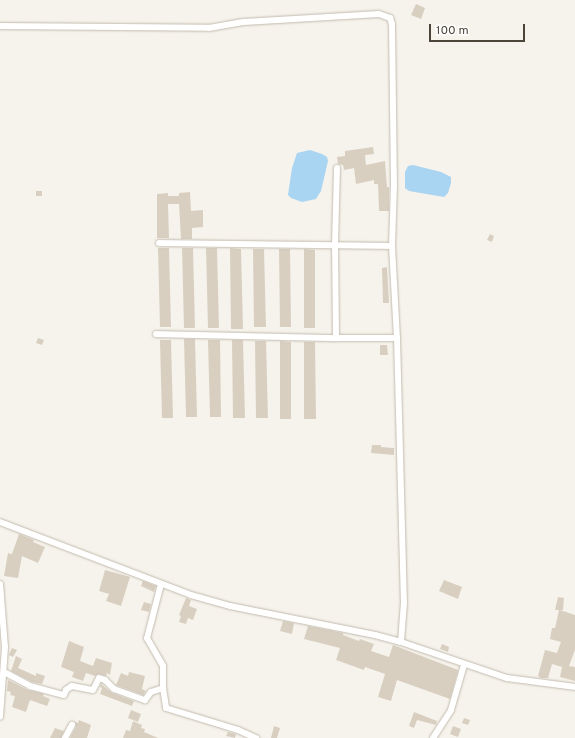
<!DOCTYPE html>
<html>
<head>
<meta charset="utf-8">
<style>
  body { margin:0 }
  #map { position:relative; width:575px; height:738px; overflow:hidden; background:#f6f3ec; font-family:Overpass,sans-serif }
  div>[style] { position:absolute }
  .water>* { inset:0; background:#a9d4f2 }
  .building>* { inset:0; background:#d8cfc1 }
  .roads { filter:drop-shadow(0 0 1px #c2bbae) drop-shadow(0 0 1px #c2bbae) }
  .street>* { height:6px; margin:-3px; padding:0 3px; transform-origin:3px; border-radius:3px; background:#fff }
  span { translate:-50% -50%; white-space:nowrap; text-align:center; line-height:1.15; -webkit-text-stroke:3px #fff; paint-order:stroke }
  .scale { position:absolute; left:429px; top:24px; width:96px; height:18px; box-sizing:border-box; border:2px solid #4b4439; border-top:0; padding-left:5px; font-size:12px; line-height:14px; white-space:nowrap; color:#4b4439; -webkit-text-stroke:3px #fff; paint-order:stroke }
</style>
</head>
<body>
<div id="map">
  <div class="water">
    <div style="clip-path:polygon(310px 150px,322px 154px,327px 157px,328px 161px,321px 191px,316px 199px,302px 202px,291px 198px,288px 195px,292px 168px,297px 153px)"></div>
    <div style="clip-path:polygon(413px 165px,441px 172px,451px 177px,451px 183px,448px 193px,444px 197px,409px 191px,405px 188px,405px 172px,408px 166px)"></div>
  </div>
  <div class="building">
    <div style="clip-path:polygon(416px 4px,425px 8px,421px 19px,411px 15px)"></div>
    <div style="clip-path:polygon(373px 147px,374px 154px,365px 155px,366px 165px,385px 161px,387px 187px,389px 187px,389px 211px,379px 211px,378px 184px,374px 184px,374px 180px,356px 184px,354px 168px,344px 170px,343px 165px,338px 164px,337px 157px,345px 156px,345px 151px)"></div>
    <div style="clip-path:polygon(36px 191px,42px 191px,42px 196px,36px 196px)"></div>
    <div style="clip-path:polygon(190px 192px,191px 211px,203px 210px,203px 227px,192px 228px,192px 239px,181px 239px,179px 204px,168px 204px,169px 238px,157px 238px,157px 194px,168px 193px,168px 196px,179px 196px,179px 193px)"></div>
    <div style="clip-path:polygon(490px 234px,494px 236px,492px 242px,487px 240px)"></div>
    <div style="clip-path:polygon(158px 248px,169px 248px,171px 327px,160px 327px)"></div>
    <div style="clip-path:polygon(182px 248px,193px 248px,195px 328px,184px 328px)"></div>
    <div style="clip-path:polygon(206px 248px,217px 248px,219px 328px,208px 328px)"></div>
    <div style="clip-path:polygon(230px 248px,241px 249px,243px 329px,231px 329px)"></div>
    <div style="clip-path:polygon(253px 249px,264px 249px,266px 327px,254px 327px)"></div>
    <div style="clip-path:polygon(279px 249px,290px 249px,291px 327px,280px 327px)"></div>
    <div style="clip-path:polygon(304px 249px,315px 250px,315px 328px,304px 328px)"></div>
    <div style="clip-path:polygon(387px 267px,389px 303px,383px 303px,382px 268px)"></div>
    <div style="clip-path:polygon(38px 338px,44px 340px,42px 345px,36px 343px)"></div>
    <div style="clip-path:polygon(184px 339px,195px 339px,197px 417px,186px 417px)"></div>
    <div style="clip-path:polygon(160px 340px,171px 340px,173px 418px,162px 418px)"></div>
    <div style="clip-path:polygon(208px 340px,220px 340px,221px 417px,210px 417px)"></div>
    <div style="clip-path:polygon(232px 340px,243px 340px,245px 418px,233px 418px)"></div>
    <div style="clip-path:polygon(255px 341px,266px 341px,268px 418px,256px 418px)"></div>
    <div style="clip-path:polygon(280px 341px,291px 342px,291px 419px,280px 419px)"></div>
    <div style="clip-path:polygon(304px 342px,315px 342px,316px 419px,304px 419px)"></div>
    <div style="clip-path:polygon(380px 345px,387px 345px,388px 355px,380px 355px)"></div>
    <div style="clip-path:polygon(372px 445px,381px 445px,381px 447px,394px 448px,394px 455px,371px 453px)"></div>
    <div style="clip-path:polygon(19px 534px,34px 540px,33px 542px,45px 547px,38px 563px,22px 556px,18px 578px,4px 576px,8px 553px,12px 554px)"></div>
    <div style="clip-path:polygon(105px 570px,130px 577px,121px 606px,106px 601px,109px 594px,99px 591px)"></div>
    <div style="clip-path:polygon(444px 580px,462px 587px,458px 599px,439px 591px)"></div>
    <div style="clip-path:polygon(143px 581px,156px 586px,154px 592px,141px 586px)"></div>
    <div style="clip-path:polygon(558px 597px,564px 598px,563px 610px,560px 610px,575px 615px,575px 650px,569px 666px,575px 667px,575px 681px,560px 677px,562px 667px,552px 664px,548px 678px,541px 678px,538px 676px,545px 650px,557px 653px,561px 642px,550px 639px,552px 628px,555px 628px,559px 610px,555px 610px)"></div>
    <div style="clip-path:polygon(186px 598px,191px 600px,189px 606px,197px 609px,193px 620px,188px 618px,186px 624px,179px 622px,181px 616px,179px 615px)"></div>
    <div style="clip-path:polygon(144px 602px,151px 604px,149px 612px,141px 610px)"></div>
    <div style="clip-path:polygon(283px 621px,294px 623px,292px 634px,280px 631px)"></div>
    <div style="clip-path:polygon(308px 626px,343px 633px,343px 635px,359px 641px,360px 639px,374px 644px,371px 651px,389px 657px,393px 645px,458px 670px,450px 699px,397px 680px,391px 701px,378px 697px,385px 674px,365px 667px,364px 670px,336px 660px,340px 648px,304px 639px)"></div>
    <div style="clip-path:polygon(69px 641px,84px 647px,80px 661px,93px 666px,96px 658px,112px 663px,110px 675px,107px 673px,106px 676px,99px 674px,95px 676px,86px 673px,83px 681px,72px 677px,74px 672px,61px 667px)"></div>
    <div style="clip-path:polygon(442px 644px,449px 647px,448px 652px,440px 649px)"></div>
    <div style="clip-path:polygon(12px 648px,17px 650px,13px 657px,9px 655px)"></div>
    <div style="clip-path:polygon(16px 656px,22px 659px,18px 668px,36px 676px,36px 673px,45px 676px,42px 684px,32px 682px,11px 671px)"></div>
    <div style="clip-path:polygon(129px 672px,145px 676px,142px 689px,146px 691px,143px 695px,116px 685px,121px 673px,128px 676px)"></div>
    <div style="clip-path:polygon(8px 680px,28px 690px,44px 694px,43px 696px,50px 699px,47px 706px,30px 700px,26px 712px,12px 707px,15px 696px,10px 695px,11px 692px,7px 691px)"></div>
    <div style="clip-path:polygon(101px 684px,112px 693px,134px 701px,132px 706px,100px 694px,102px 688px,100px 687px)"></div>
    <div style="clip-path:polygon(131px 710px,141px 714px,138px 722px,128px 718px)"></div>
    <div style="clip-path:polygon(414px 712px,437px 721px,436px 725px,417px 720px,414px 728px,409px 726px)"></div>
    <div style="clip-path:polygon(464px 718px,470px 720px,468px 725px,462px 723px)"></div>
    <div style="clip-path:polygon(79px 720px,91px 725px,87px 738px,70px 738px,76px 727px,75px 722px,78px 723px)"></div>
    <div style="clip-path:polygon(133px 721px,142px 725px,141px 728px,145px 729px,144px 732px,158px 738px,123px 738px,126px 730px,130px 731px)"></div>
    <div style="clip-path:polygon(274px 726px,280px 728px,277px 738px,271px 738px)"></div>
    <div style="clip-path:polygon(453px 726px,461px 729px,458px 737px,450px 734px)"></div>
    <div style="clip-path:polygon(55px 728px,64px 731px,61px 738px,50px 738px)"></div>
    <div style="clip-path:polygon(228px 732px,236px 734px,235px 738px,226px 736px)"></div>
  </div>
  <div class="roads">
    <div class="street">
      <div style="left:0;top:26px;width:209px;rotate:0.5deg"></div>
      <div style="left:209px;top:28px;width:36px;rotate:-10deg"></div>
      <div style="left:244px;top:22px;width:135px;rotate:-3.4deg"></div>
      <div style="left:379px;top:14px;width:12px;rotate:20deg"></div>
      <div style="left:390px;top:18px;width:6px;rotate:72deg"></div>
      <div style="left:392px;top:24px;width:162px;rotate:89.3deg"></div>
      <div style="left:394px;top:186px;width:60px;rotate:91.9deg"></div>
      <div style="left:392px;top:246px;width:92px;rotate:86.9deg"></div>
      <div style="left:397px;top:338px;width:264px;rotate:88.5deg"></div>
      <div style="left:404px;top:602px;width:40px;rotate:94.3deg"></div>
      <div style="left:159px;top:243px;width:233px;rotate:0.7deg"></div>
      <div style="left:156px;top:334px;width:180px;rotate:1.3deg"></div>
      <div style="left:336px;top:338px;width:94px;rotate:-90.6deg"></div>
      <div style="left:335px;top:244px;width:76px;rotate:-88.5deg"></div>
      <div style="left:336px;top:338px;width:61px"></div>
      <div style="left:0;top:522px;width:204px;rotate:20.9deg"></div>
      <div style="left:191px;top:595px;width:41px;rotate:15.8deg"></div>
      <div style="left:230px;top:606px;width:148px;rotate:11.3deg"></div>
      <div style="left:375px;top:635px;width:27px;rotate:15deg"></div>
      <div style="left:401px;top:642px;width:112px;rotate:18.8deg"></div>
      <div style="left:507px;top:678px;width:69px;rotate:7.5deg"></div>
      <div style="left:0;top:584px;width:63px;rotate:85.5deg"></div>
      <div style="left:5px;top:647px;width:70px;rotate:94.1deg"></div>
      <div style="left:161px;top:584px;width:56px;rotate:104.5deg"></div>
      <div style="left:147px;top:638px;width:32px;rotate:60deg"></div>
      <div style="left:163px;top:666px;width:22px;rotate:90deg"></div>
      <div style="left:163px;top:688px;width:20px;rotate:81deg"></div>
      <div style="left:166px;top:708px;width:75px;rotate:17deg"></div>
      <div style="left:238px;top:730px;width:20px;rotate:24deg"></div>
      <div style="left:4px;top:672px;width:30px;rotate:28deg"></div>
      <div style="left:30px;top:686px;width:35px;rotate:15deg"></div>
      <div style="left:64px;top:695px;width:5px;rotate:-68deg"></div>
      <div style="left:66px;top:690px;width:7px;rotate:-34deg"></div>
      <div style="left:72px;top:686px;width:21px;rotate:11deg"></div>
      <div style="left:93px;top:690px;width:13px;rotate:-63deg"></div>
      <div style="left:99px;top:678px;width:6px;rotate:18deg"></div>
      <div style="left:105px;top:680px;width:13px;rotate:45deg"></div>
      <div style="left:114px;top:689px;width:33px;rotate:20deg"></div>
      <div style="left:145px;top:700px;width:10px;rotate:-53deg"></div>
      <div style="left:151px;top:692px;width:13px;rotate:-18deg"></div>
      <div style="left:65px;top:738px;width:15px;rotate:-62deg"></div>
      <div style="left:433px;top:738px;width:33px;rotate:-57deg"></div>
      <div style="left:451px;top:710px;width:47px;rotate:-73.9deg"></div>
    </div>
  </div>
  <div class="scale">100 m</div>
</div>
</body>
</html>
